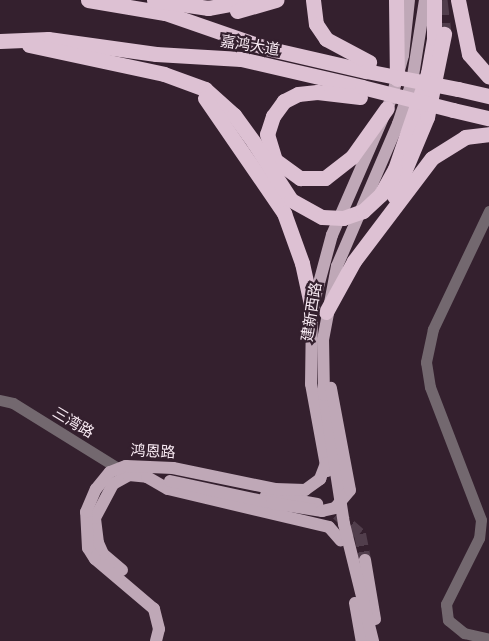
<!DOCTYPE html>
<html>
<head>
<meta charset="utf-8">
<style>
  body { margin:0 }
  #map { position:relative; width:489px; height:641px; overflow:hidden; background:#34202e; font-family:Karla,"Noto Sans SC",sans-serif }
  div>[style] { position:absolute }
  .major-tunnel>* { height:12px; margin-top:-6px; transform-origin:0; background:repeating-linear-gradient(90deg,#513e4c 0 12px,transparent 0 18px) }
  .highway-tunnel>* { height:15px; margin-top:-7.5px; transform-origin:0; background:repeating-linear-gradient(90deg,#513e4c 0 15px,transparent 0 23px) }
  .minor>* { height:11px; margin:-5.5px; padding:0 5.5px; transform-origin:5.5px; border-radius:5.5px; background:#73686f }
  .major>* { height:12px; margin:-6px; padding:0 6px; transform-origin:6px; border-radius:6px; background:#bfa8b7 }
  .highway>* { height:15px; margin:-7.5px; padding:0 7.5px; transform-origin:7.5px; border-radius:7.5px; background:#ddc1d3 }
  .major-bridge>* { height:12px; margin:-6px; padding:0 6px; transform-origin:6px; border-radius:6px; background:#bfa8b7 }
  .highway-bridge>* { height:15px; margin:-7.5px; padding:0 7.5px; transform-origin:7.5px; border-radius:7.5px; background:#ddc1d3 }
  span { translate:-50% -50%; white-space:nowrap; text-align:center; line-height:1.15; -webkit-text-stroke:4.5px #34202e; paint-order:stroke }
  .street-label { font-size:15px; color:#f8eaf3 }
</style>
</head>
<body>
<div id="map">
  <div class="major-tunnel">
    <div style="left:337px;top:514px;width:30px;rotate:41deg"></div>
    <div style="left:360px;top:534px;width:26px;rotate:79deg"></div>
  </div>
  <div class="highway-tunnel">
    <div style="left:440px;top:0;width:34px;rotate:83deg"></div>
  </div>
  <div class="minor">
    <div style="left:489px;top:211px;width:131px;rotate:115.4deg"></div>
    <div style="left:433px;top:329px;width:34px;rotate:102deg"></div>
    <div style="left:426px;top:362px;width:25px;rotate:81deg"></div>
    <div style="left:430px;top:387px;width:142px;rotate:69deg"></div>
    <div style="left:481px;top:520px;width:18px;rotate:96deg"></div>
    <div style="left:479px;top:538px;width:74px;rotate:116.6deg"></div>
    <div style="left:446px;top:604px;width:16px;rotate:83deg"></div>
    <div style="left:448px;top:620px;width:21px;rotate:39deg"></div>
    <div style="left:464px;top:633px;width:26px;rotate:13deg"></div>
    <div style="left:0;top:400px;width:13px;rotate:13deg"></div>
    <div style="left:13px;top:403px;width:133px;rotate:31.8deg"></div>
  </div>
  <div class="major">
    <div style="left:327px;top:471px;width:88px;rotate:-100.4deg"></div>
    <div style="left:311px;top:384px;width:75px;rotate:-89.2deg"></div>
    <div style="left:312px;top:309px;width:77px;rotate:-74.9deg"></div>
    <div style="left:332px;top:235px;width:150px;rotate:-66.5deg"></div>
    <div style="left:392px;top:97px;width:43px;rotate:-75.3deg"></div>
    <div style="left:403px;top:55px;width:55px;rotate:-83.8deg"></div>
    <div style="left:266px;top:495px;width:52px;rotate:10deg"></div>
    <div style="left:365px;top:560px;width:60px;rotate:80.4deg"></div>
    <div style="left:122px;top:570px;width:25px;rotate:-140deg"></div>
    <div style="left:103px;top:554px;width:12px;rotate:-114deg"></div>
    <div style="left:98px;top:543px;width:25px;rotate:-97deg"></div>
    <div style="left:95px;top:518px;width:38px;rotate:-62deg"></div>
    <div style="left:113px;top:484px;width:18px;rotate:-29deg"></div>
    <div style="left:129px;top:475px;width:18px;rotate:6deg"></div>
    <div style="left:147px;top:477px;width:24px;rotate:30deg"></div>
    <div style="left:168px;top:489px;width:165px;rotate:13.3deg"></div>
    <div style="left:329px;top:527px;width:18px;rotate:49deg"></div>
    <div style="left:355px;top:603px;width:39px;rotate:80deg"></div>
    <div style="left:156px;top:641px;width:12px;rotate:-76deg"></div>
    <div style="left:159px;top:629px;width:21px;rotate:-104deg"></div>
    <div style="left:154px;top:609px;width:77px;rotate:-139.7deg"></div>
    <div style="left:95px;top:559px;width:13px;rotate:-122deg"></div>
    <div style="left:88px;top:548px;width:36px;rotate:-93deg"></div>
    <div style="left:86px;top:512px;width:25px;rotate:-67deg"></div>
    <div style="left:96px;top:489px;width:22px;rotate:-51deg"></div>
    <div style="left:110px;top:472px;width:17px;rotate:-21deg"></div>
    <div style="left:126px;top:466px;width:47px;rotate:2.4deg"></div>
    <div style="left:173px;top:468px;width:104px;rotate:11.6deg"></div>
    <div style="left:275px;top:489px;width:30px;rotate:2deg"></div>
    <div style="left:305px;top:490px;width:19px;rotate:-36deg"></div>
    <div style="left:320px;top:479px;width:17px;rotate:-69deg"></div>
    <div style="left:373px;top:641px;width:121px;rotate:-103.9deg"></div>
    <div style="left:344px;top:524px;width:131px;rotate:-98.8deg"></div>
    <div style="left:324px;top:395px;width:55px;rotate:-91deg"></div>
    <div style="left:323px;top:340px;width:75px;rotate:-79.3deg"></div>
    <div style="left:337px;top:266px;width:155px;rotate:-66.8deg"></div>
    <div style="left:398px;top:124px;width:44px;rotate:-71.6deg"></div>
    <div style="left:412px;top:82px;width:83px;rotate:-81deg"></div>
  </div>
  <div class="highway">
    <div style="left:88px;top:0;width:78px;rotate:9.6deg"></div>
    <div style="left:165px;top:13px;width:107px;rotate:19.1deg"></div>
    <div style="left:266px;top:48px;width:103px;rotate:13deg"></div>
    <div style="left:154px;top:0;width:55px;rotate:8.4deg"></div>
    <div style="left:208px;top:8px;width:45px;rotate:-10.3deg"></div>
    <div style="left:313px;top:0;width:24px;rotate:83deg"></div>
    <div style="left:316px;top:24px;width:18px;rotate:56deg"></div>
    <div style="left:326px;top:39px;width:49px;rotate:28.1deg"></div>
    <div style="left:396px;top:0;width:79px;rotate:89.3deg"></div>
    <div style="left:458px;top:0;width:55px;rotate:78.5deg"></div>
    <div style="left:469px;top:54px;width:30px;rotate:49deg"></div>
    <div style="left:237px;top:11px;width:41px;rotate:-15.8deg"></div>
    <div style="left:0;top:41px;width:48px;rotate:-2.4deg"></div>
    <div style="left:48px;top:39px;width:109px;rotate:7.9deg"></div>
    <div style="left:156px;top:54px;width:85px;rotate:3.4deg"></div>
    <div style="left:241px;top:59px;width:124px;rotate:13deg"></div>
    <div style="left:29px;top:45px;width:138px;rotate:12.1deg"></div>
    <div style="left:164px;top:74px;width:44px;rotate:20.1deg"></div>
    <div style="left:205px;top:89px;width:39px;rotate:42deg"></div>
    <div style="left:234px;top:115px;width:34px;rotate:54deg"></div>
    <div style="left:458px;top:89px;width:32px;rotate:13deg"></div>
    <div style="left:360px;top:97px;width:43px;rotate:-173.4deg"></div>
    <div style="left:317px;top:92px;width:19px;rotate:174deg"></div>
    <div style="left:298px;top:94px;width:16px;rotate:153deg"></div>
    <div style="left:284px;top:101px;width:19px;rotate:126deg"></div>
    <div style="left:273px;top:116px;width:19px;rotate:108deg"></div>
    <div style="left:267px;top:134px;width:27px;rotate:73deg"></div>
    <div style="left:275px;top:160px;width:31px;rotate:36deg"></div>
    <div style="left:300px;top:178px;width:25px"></div>
    <div style="left:325px;top:178px;width:34px;rotate:-38deg"></div>
    <div style="left:352px;top:157px;width:60px;rotate:-54.5deg"></div>
    <div style="left:205px;top:98px;width:140px;rotate:55.5deg"></div>
    <div style="left:284px;top:213px;width:53px;rotate:70.2deg"></div>
    <div style="left:302px;top:263px;width:47px;rotate:77.7deg"></div>
    <div style="left:453px;top:110px;width:37px;rotate:13deg"></div>
    <div style="left:395px;top:169px;width:102px;rotate:-71deg"></div>
    <div style="left:428px;top:73px;width:36px;rotate:-80deg"></div>
    <div style="left:434px;top:38px;width:38px;rotate:-90deg"></div>
    <div style="left:394px;top:196px;width:86px;rotate:-67.3deg"></div>
    <div style="left:427px;top:117px;width:85px;rotate:-78.4deg"></div>
    <div style="left:326px;top:312px;width:58px;rotate:-61.2deg"></div>
    <div style="left:354px;top:261px;width:129px;rotate:-52.9deg"></div>
    <div style="left:432px;top:158px;width:39px;rotate:-32deg"></div>
    <div style="left:465px;top:137px;width:24px;rotate:-7deg"></div>
  </div>
  <div class="major-bridge">
    <div style="left:170px;top:481px;width:104px;rotate:12.2deg"></div>
    <div style="left:272px;top:503px;width:51px;rotate:9.1deg"></div>
    <div style="left:322px;top:511px;width:13px;rotate:-13deg"></div>
    <div style="left:335px;top:508px;width:23px;rotate:-50deg"></div>
    <div style="left:350px;top:490px;width:104px;rotate:-100.6deg"></div>
  </div>
  <div class="highway-bridge">
    <div style="left:366px;top:71px;width:94px;rotate:11.1deg"></div>
    <div style="left:362px;top:87px;width:94px;rotate:14.2deg"></div>
    <div style="left:254px;top:143px;width:68px;rotate:57deg"></div>
    <div style="left:291px;top:200px;width:35px;rotate:29deg"></div>
    <div style="left:322px;top:217px;width:21px;rotate:3deg"></div>
    <div style="left:343px;top:218px;width:21px;rotate:-19deg"></div>
    <div style="left:363px;top:211px;width:25px;rotate:-43deg"></div>
    <div style="left:381px;top:194px;width:29px;rotate:-61deg"></div>
  </div>
  <div class="street-label">
    <span style="left:250px;top:46px;rotate:9deg">嘉鸿大道</span>
    <span style="left:312px;top:312px;rotate:-81deg">建新西路</span>
    <span style="left:73px;top:423px;rotate:31deg">三湾路</span>
    <span style="left:153px;top:452px;rotate:3deg">鸿恩路</span>
  </div>
</div>
</body>
</html>
